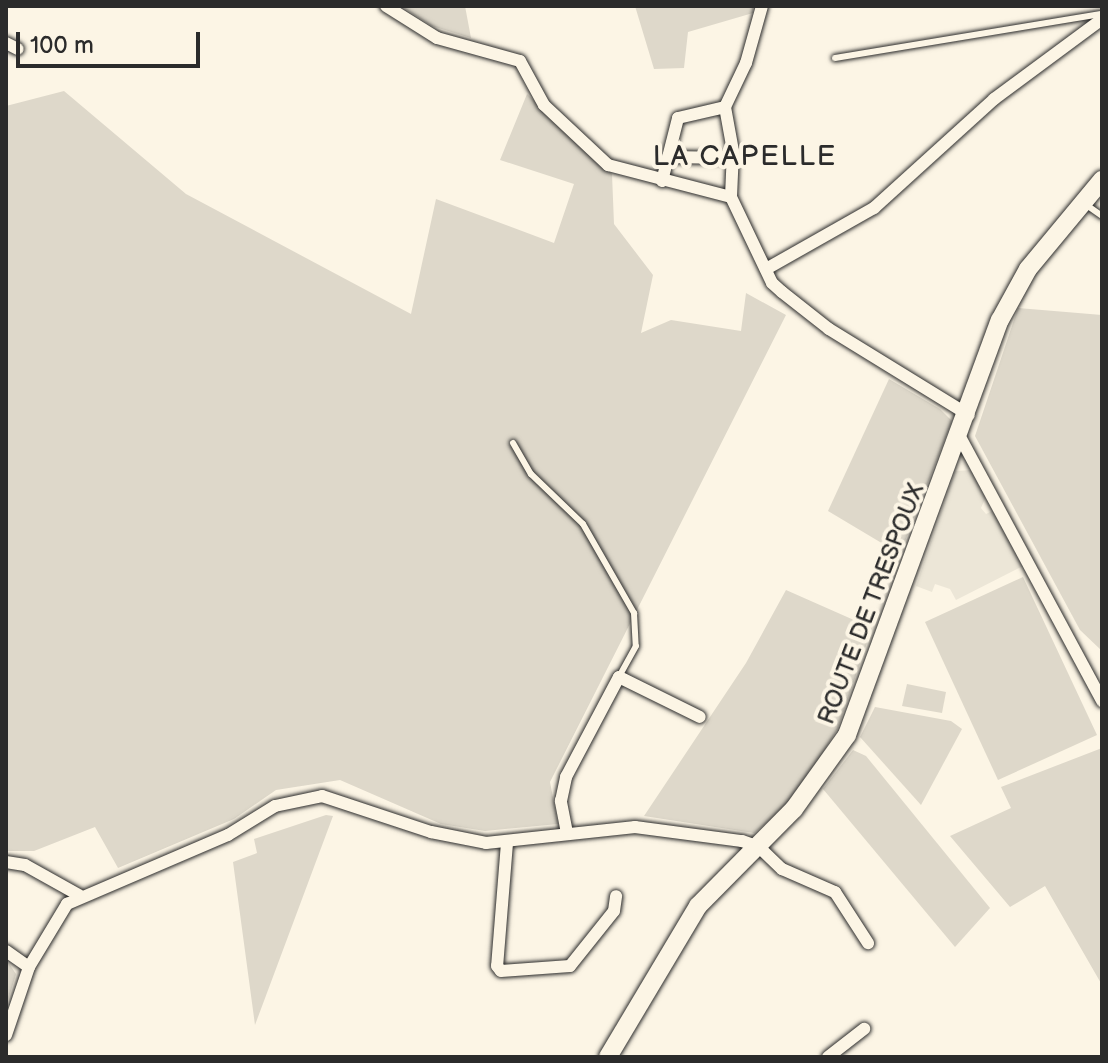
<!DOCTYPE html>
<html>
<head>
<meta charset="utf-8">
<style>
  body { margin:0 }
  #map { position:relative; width:1108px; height:1063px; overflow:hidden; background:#fcf5e5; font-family:"Balsamiq Sans",sans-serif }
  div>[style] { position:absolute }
  .built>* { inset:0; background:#ece6d7 }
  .green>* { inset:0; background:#ded8ca }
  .roads { filter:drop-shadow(0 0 2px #2b2b2b) drop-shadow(0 0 2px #2b2b2b) }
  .lane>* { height:6px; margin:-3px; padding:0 3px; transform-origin:3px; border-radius:3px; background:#fcf5e5 }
  .street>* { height:12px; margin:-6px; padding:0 6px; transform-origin:6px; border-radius:6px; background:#fcf5e5 }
  .secondary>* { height:18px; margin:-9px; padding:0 9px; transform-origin:9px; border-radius:9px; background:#fcf5e5 }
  span { translate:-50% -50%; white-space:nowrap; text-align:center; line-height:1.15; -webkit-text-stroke:8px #fcf5e5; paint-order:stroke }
  .street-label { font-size:24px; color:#2b2b2b }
  .quarter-label { font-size:28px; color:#2b2b2b; letter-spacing:2px }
  .frame { position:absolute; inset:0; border:8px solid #2b2b2b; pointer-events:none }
  .scale { position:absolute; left:16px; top:32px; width:184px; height:36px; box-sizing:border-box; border:4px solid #2b2b2b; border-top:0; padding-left:10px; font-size:24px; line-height:28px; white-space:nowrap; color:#2b2b2b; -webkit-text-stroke:6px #fcf5e5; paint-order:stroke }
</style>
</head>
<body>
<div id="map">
  <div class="built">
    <div style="clip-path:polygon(975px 470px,987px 494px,981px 508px,986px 514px,996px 509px,1025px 565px,956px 600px,950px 589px,935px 584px,932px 592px,916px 586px,955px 471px)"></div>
  </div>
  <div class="green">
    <div style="clip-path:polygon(401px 6px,465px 6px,471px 38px,432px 26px)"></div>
    <div style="clip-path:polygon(635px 6px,753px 6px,753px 13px,688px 32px,684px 68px,654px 69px)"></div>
    <div style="clip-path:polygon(64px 91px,186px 194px,411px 314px,436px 199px,554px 243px,574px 184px,500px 160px,527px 94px,612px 174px,614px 224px,653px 275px,641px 333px,671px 320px,741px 331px,746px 293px,786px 315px,550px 782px,558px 824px,485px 831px,441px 824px,340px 780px,276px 790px,234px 819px,118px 868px,95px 827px,34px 851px,6px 851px,6px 106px)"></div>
    <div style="clip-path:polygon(1018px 308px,1102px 315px,1102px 651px,1080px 630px,975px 436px)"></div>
    <div style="clip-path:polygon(889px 379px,940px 409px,952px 421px,900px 554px,828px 511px)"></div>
    <div style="clip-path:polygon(1023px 577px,1097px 735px,998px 780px,925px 622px)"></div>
    <div style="clip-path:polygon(786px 590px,872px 628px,838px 728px,808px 777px,782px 810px,754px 833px,644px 816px,746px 663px)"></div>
    <div style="clip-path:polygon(907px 684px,946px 692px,942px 713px,902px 706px)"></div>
    <div style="clip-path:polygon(875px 707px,951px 721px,962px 729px,921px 805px,860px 737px)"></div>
    <div style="clip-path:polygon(1102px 748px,1102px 985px,1045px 886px,1010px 907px,950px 836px,1011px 808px,1001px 787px)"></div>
    <div style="clip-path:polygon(853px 750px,866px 756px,990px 908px,955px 947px,823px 789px)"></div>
    <div style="clip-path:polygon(326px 815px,333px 816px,255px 1025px,233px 862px,257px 853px,254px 839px)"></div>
    <div style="clip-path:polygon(6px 959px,16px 974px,6px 1007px)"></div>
  </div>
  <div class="roads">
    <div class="lane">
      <div style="left:835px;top:58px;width:271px;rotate:-9.4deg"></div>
      <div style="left:1085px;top:204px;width:21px;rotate:35deg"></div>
      <div style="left:513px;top:443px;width:36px;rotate:60deg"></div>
      <div style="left:531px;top:474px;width:72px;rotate:43.9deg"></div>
      <div style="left:583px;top:524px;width:103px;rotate:60.2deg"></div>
      <div style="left:634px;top:613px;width:33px;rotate:87deg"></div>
      <div style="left:636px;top:646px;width:35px;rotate:119deg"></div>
    </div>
    <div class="street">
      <div style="left:386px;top:6px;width:60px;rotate:32.1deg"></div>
      <div style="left:437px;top:38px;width:86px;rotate:15.5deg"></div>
      <div style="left:520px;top:61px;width:50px;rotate:61.4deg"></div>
      <div style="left:544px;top:105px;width:88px;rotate:43.2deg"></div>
      <div style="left:608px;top:165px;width:127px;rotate:14.6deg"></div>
      <div style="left:731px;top:197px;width:95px;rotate:64.5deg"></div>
      <div style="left:772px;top:283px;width:13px;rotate:42deg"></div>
      <div style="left:782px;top:292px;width:60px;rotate:38.2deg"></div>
      <div style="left:829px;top:329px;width:164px;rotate:31.6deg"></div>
      <div style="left:6px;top:43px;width:13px;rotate:27deg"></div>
      <div style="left:725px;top:107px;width:49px;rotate:-64.5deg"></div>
      <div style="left:746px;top:63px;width:59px;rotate:-74.3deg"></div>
      <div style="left:668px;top:157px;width:65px;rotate:0.9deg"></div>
      <div style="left:662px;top:181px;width:65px;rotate:-75.7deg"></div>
      <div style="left:678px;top:118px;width:48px;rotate:-13.2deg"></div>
      <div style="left:725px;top:107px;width:45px;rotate:79.7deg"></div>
      <div style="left:733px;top:151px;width:46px;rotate:92.5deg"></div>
      <div style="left:766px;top:269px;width:124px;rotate:-29.5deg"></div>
      <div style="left:874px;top:208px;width:162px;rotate:-42.2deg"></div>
      <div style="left:994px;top:99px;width:134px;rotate:-36.5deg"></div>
      <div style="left:960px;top:437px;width:300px;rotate:61.7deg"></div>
      <div style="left:567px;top:833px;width:33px;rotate:-101deg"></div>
      <div style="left:561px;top:801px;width:25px;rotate:-78deg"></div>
      <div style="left:566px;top:777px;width:113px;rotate:-62.1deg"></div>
      <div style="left:619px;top:677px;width:90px;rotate:26.3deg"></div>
      <div style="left:507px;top:843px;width:123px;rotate:94.6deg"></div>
      <div style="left:497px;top:966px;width:6px;rotate:51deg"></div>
      <div style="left:501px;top:971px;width:69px;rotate:-4.1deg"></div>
      <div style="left:570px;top:966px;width:70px;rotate:-51.3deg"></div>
      <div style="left:614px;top:911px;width:15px;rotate:-82deg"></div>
      <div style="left:6px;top:862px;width:19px;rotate:9deg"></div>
      <div style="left:25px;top:865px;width:62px;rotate:29.1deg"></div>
      <div style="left:6px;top:951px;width:28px;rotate:35deg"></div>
      <div style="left:6px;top:1035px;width:72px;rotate:-71.3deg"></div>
      <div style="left:29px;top:967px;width:74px;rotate:-58.9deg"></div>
      <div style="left:67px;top:904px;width:175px;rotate:-23.2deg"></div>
      <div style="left:228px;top:835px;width:55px;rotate:-31.7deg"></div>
      <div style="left:275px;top:806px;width:48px;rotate:-12deg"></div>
      <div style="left:322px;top:796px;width:115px;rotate:18.3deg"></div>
      <div style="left:431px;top:832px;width:56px;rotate:11.3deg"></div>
      <div style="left:486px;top:843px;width:150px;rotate:-6.1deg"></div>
      <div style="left:635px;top:827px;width:108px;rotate:7.5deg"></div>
      <div style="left:742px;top:841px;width:18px;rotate:19deg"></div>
      <div style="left:759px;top:847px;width:32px;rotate:44deg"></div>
      <div style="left:782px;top:869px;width:58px;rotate:23.5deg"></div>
      <div style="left:835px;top:892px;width:61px;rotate:57.1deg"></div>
      <div style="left:828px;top:1057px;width:46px;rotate:-37.9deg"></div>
    </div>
    <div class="secondary">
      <div style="left:608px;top:1057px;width:176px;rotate:-59.2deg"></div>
      <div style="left:698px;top:906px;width:136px;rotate:-45.3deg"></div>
      <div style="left:794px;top:809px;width:91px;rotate:-54.4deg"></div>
      <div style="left:847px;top:735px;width:442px;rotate:-69.8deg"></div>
      <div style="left:1000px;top:320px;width:58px;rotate:-61.2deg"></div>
      <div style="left:1028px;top:269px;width:116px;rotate:-50.3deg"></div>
    </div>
  </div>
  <div class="street-label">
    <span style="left:871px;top:604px;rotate:-69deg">ROUTE DE TRESPOUX</span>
  </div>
  <div class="quarter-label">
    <span style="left:745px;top:157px">LA CAPELLE</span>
  </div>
  <div class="frame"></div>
  <div class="scale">100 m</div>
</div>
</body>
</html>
